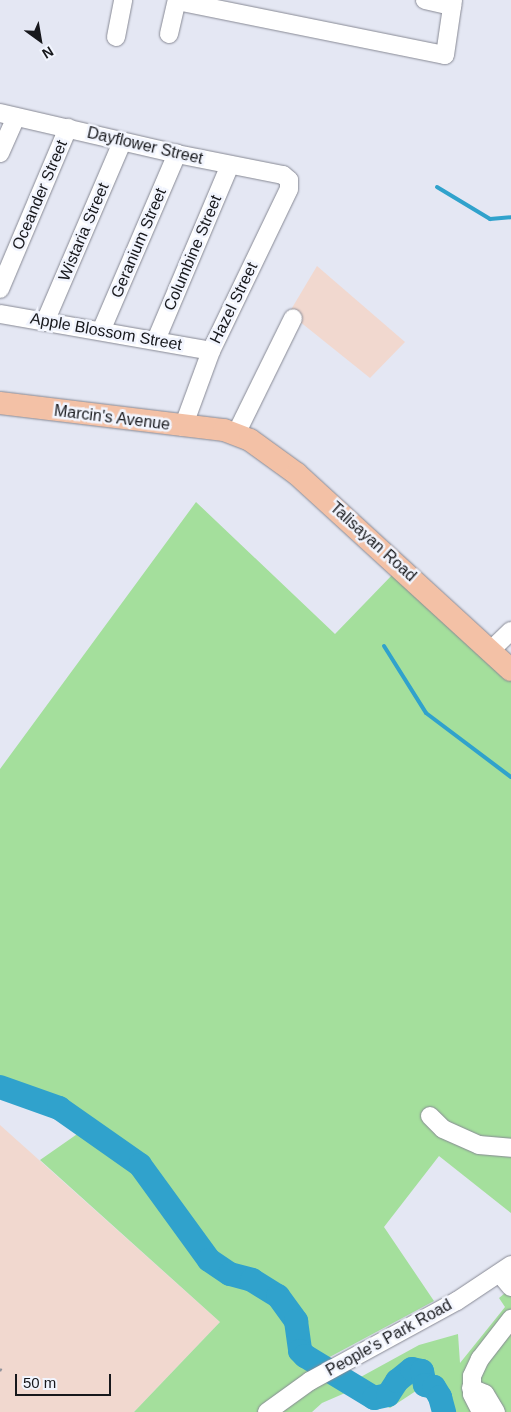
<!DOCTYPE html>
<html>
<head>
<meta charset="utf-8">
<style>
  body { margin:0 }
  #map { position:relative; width:511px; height:1412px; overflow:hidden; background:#e4e7f3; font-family:Helvetica,sans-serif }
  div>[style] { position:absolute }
  .education>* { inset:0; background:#f1d8cf }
  .green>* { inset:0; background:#a4df9c }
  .stream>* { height:4px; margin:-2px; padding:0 2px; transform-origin:2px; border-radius:2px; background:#30a2cc }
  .river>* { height:24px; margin:-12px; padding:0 12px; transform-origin:12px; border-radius:12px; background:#30a2cc }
  .path>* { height:2.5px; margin-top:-1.25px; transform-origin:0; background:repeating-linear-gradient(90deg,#8f929a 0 4px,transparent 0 8px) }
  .roads { filter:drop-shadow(0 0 1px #878994) drop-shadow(0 0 1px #878994) }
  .minor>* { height:18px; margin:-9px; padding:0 9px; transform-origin:9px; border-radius:9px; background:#fff }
  .major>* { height:22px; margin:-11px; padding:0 11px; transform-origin:11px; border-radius:11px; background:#f3c1a6 }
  span { translate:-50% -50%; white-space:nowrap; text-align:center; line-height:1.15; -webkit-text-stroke:5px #f2f5fe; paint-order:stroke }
  .street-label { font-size:16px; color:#17181c }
  .north { position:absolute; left:15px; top:15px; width:50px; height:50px; -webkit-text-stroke:4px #f2f5fe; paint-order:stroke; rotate:148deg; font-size:14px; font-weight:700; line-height:20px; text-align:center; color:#17181c }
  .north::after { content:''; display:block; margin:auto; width:18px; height:22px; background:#17181c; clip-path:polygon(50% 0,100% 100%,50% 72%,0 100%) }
  .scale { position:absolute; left:15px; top:1374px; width:96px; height:22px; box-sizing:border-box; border:2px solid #17181c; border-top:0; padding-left:6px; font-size:15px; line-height:18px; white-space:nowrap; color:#17181c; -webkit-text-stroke:4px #f2f5fe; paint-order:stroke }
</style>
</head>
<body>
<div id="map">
  <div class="education">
    <div style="clip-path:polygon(317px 266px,405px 342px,370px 378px,289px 313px)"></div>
    <div style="clip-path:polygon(0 1125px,220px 1322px,134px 1412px,0 1412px)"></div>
  </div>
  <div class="green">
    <div style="clip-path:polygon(196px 502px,335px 634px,394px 573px,511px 679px,511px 1213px,439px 1156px,384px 1227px,434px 1301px,326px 1359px,302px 1351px,298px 1319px,279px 1295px,255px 1278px,230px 1271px,212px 1257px,143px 1162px,61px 1105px,0 1085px,0 769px)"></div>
    <div style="clip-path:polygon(83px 1130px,135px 1167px,205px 1263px,233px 1280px,256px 1287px,272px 1298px,287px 1315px,299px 1360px,357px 1379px,419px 1345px,458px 1334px,460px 1363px,505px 1307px,499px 1298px,511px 1288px,511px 1412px,444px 1412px,434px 1387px,425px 1385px,390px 1408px,352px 1390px,322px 1403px,312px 1412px,134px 1412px,220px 1322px,40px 1160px)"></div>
  </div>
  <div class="stream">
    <div style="left:437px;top:187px;width:62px;rotate:31.1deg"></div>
    <div style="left:490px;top:219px;width:21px;rotate:-5deg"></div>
    <div style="left:384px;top:646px;width:79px;rotate:57.9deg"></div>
    <div style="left:426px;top:713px;width:106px;rotate:37deg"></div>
  </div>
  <div class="river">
    <div style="left:0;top:1087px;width:63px;rotate:19.6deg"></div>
    <div style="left:59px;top:1108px;width:99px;rotate:35.1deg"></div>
    <div style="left:140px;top:1165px;width:117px;rotate:54deg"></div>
    <div style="left:209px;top:1260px;width:25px;rotate:34deg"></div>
    <div style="left:230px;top:1274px;width:23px;rotate:15deg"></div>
    <div style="left:252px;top:1280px;width:31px;rotate:32deg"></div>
    <div style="left:278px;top:1296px;width:31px;rotate:54deg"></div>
    <div style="left:296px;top:1321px;width:30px;rotate:82deg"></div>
    <div style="left:300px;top:1351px;width:7px;rotate:45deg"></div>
    <div style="left:305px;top:1356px;width:81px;rotate:31.3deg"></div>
    <div style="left:374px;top:1398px;width:14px;rotate:-12deg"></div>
    <div style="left:388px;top:1395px;width:17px;rotate:-57deg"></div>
    <div style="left:397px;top:1381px;width:19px;rotate:-39deg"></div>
    <div style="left:412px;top:1369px;width:10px;rotate:11deg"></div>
    <div style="left:422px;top:1371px;width:14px;rotate:78deg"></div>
    <div style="left:425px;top:1385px;width:9px;rotate:13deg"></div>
    <div style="left:434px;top:1387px;width:12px;rotate:59deg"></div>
    <div style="left:440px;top:1397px;width:16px;rotate:75deg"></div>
  </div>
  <div class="path">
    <div style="left:0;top:1369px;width:2px;rotate:27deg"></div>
  </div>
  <div class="roads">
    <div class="minor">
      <div style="left:425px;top:0;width:28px;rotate:13deg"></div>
      <div style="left:177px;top:1px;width:273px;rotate:11.4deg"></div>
      <div style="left:445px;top:55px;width:56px;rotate:-81.7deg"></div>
      <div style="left:169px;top:34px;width:35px;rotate:-77deg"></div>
      <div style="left:116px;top:37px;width:38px;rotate:-79deg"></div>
      <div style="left:0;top:113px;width:182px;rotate:13deg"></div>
      <div style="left:177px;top:154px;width:108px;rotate:11.2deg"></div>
      <div style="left:283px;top:175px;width:8px;rotate:40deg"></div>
      <div style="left:289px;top:180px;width:9px;rotate:90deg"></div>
      <div style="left:289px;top:189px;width:180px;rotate:115.7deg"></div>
      <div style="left:211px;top:351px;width:81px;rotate:110.2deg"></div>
      <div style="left:0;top:153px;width:39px;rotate:-66deg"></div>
      <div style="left:0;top:289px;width:175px;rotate:-67.1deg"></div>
      <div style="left:0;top:314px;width:214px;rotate:9.9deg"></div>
      <div style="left:45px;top:322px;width:196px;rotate:-66.8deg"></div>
      <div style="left:101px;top:331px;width:193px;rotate:-66.8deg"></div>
      <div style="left:156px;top:340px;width:190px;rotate:-67.1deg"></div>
      <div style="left:236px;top:434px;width:129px;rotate:-63.8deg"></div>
      <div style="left:490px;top:651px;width:29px;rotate:-44deg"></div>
      <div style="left:430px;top:1116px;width:18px;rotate:45deg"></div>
      <div style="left:443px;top:1129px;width:39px;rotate:24deg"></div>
      <div style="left:479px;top:1145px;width:32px;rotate:5deg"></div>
      <div style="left:500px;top:1274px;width:17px;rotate:50deg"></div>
      <div style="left:471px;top:1388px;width:15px;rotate:23deg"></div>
      <div style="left:485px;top:1394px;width:21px;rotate:59deg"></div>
      <div style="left:267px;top:1412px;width:53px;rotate:-35.8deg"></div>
      <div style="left:310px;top:1381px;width:167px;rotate:-28.6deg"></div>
      <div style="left:457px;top:1301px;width:65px;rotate:-33.7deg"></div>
      <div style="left:481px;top:1412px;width:20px;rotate:-117deg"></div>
      <div style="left:472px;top:1394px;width:18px;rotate:-90deg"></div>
      <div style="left:472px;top:1376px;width:19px;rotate:-65deg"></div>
      <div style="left:480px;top:1359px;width:51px;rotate:-52.2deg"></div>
    </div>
    <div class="major">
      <div style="left:0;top:403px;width:226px;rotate:6.9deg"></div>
      <div style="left:224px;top:430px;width:28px;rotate:21deg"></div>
      <div style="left:250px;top:440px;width:58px;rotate:35.9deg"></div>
      <div style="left:297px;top:474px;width:290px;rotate:42.5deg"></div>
    </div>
  </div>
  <div class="street-label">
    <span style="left:145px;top:146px;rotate:13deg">Dayflower Street</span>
    <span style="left:40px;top:195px;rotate:-67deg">Oceander Street</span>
    <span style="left:84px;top:232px;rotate:-67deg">Wistaria Street</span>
    <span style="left:139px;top:243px;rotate:-67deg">Geranium Street</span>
    <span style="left:193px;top:253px;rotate:-67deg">Columbine Street</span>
    <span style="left:234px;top:303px;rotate:-64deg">Hazel Street</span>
    <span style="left:106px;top:332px;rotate:10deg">Apple Blossom Street</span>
    <span style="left:112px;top:418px;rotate:7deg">Marcin's Avenue</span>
    <span style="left:373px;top:542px;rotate:42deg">Talisayan Road</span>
    <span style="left:389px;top:1338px;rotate:-29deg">People's Park Road</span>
  </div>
  <div class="north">N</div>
  <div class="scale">50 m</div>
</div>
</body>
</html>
